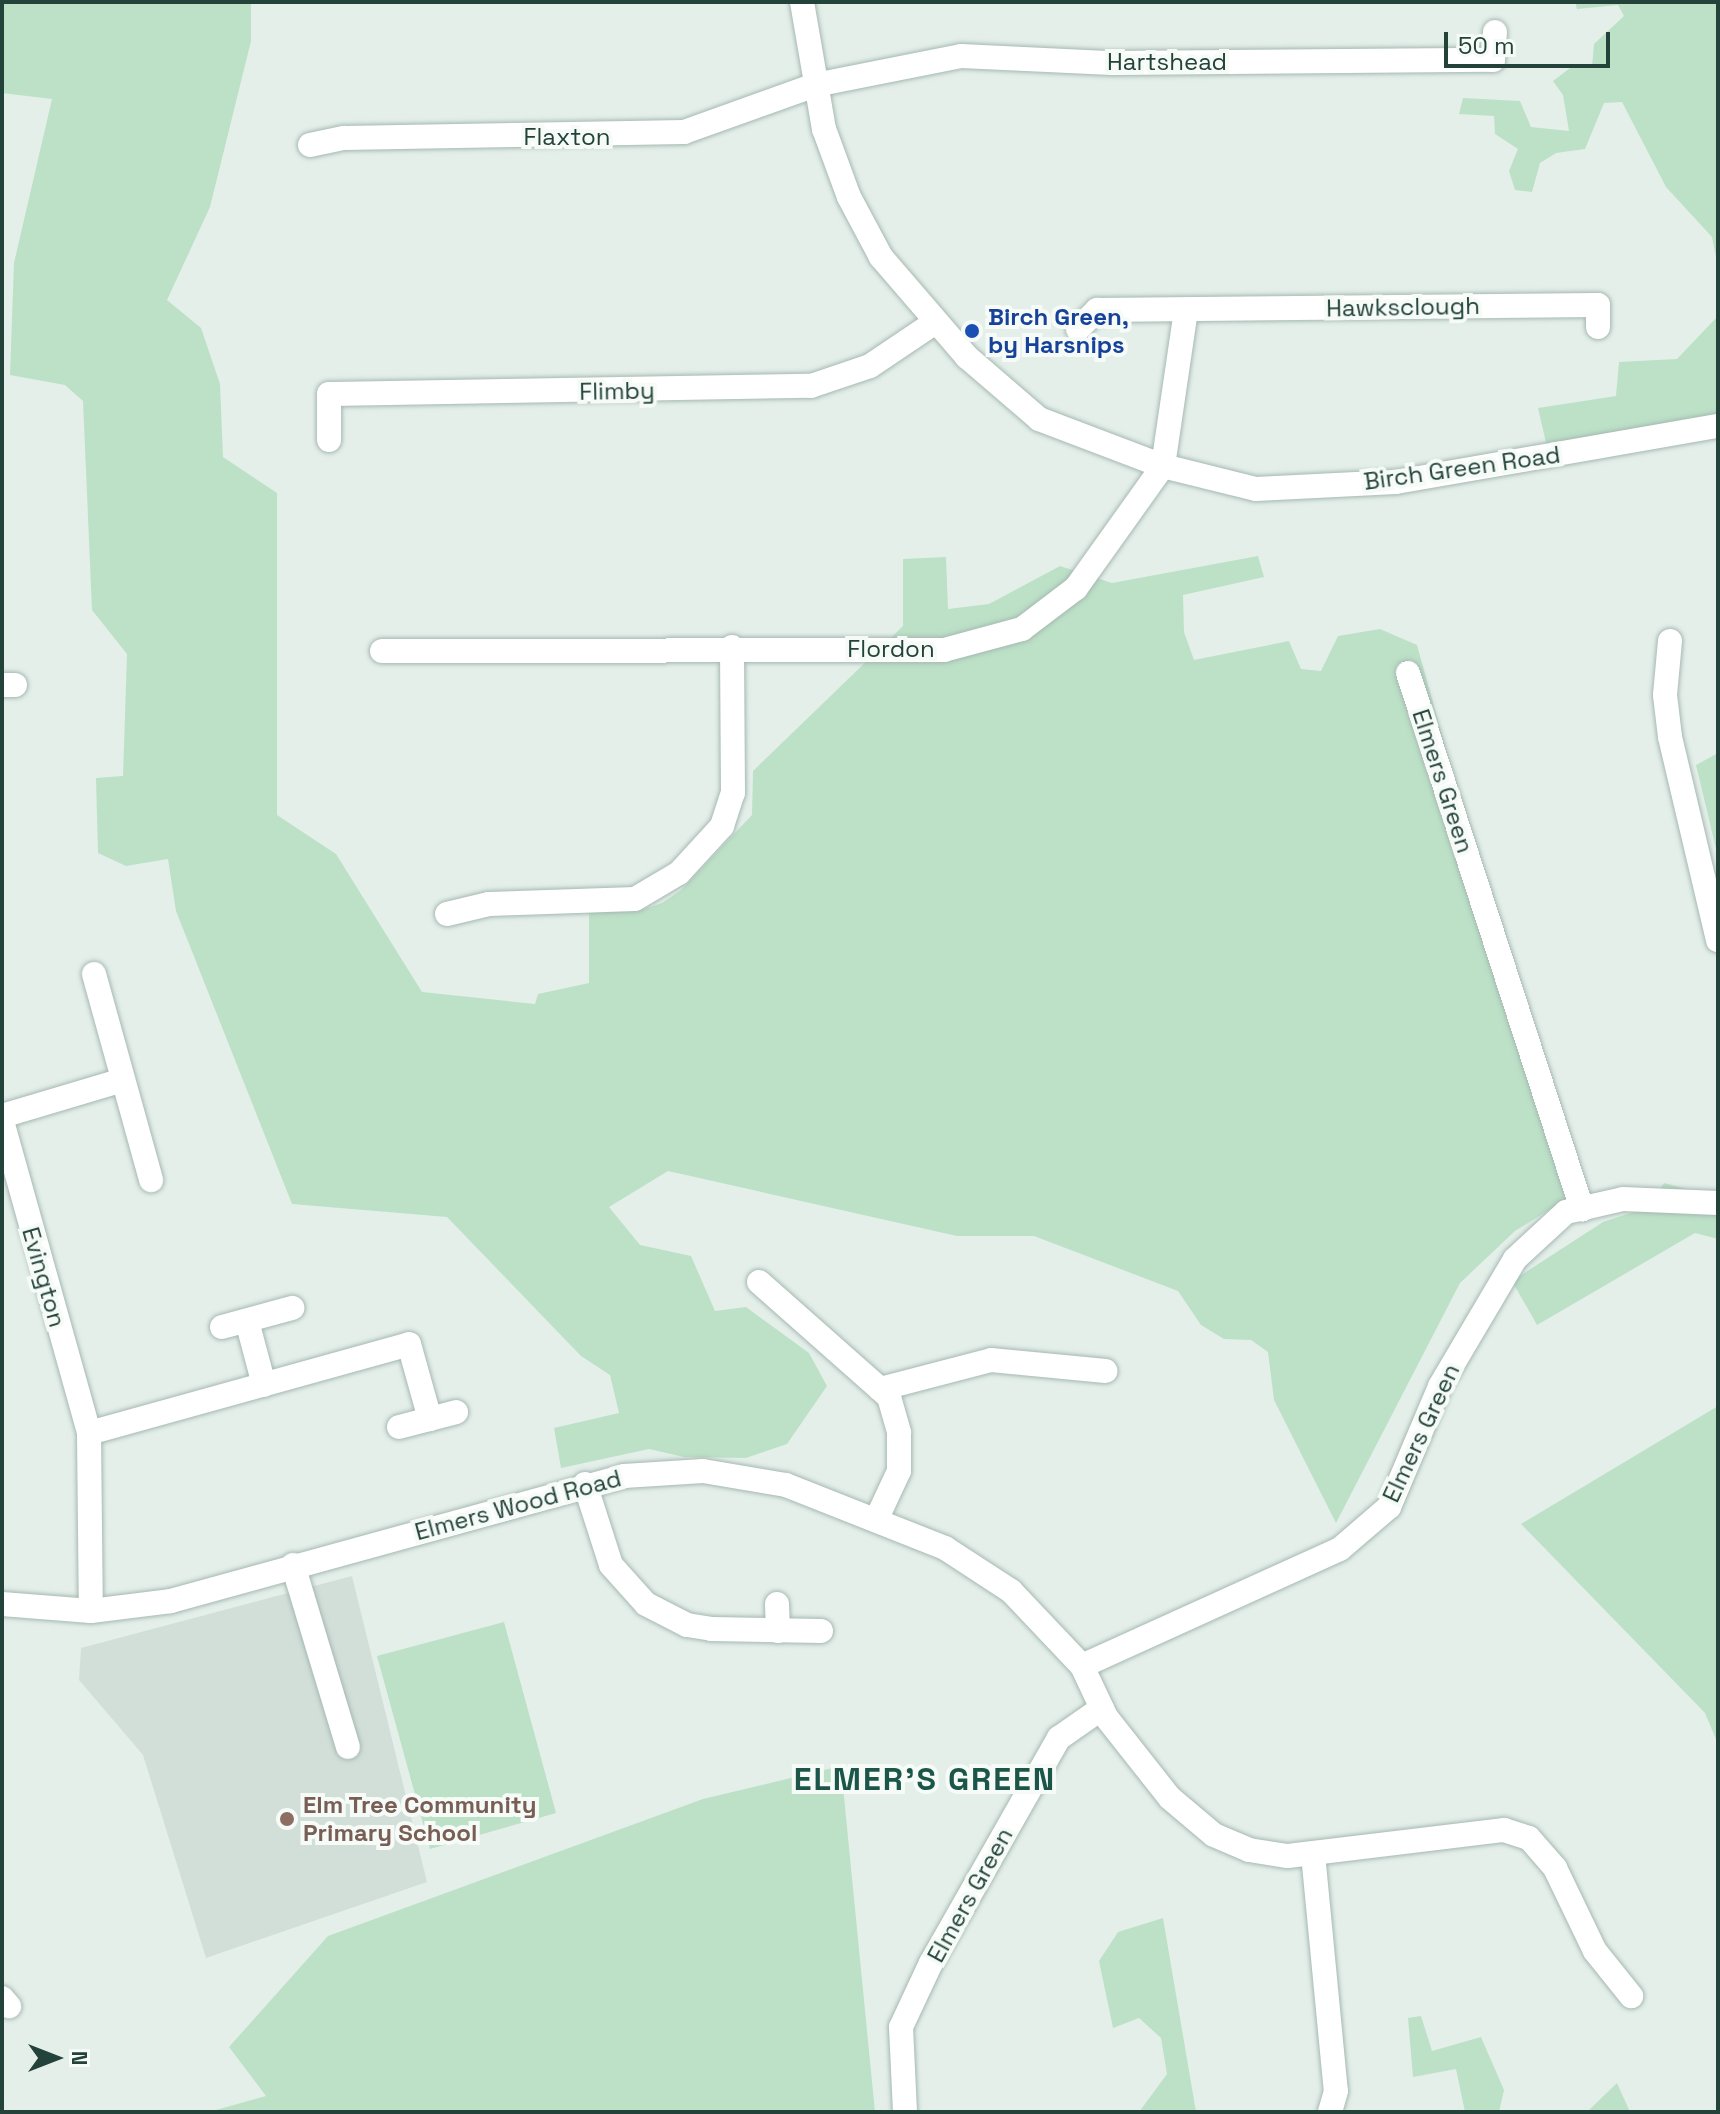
<!DOCTYPE html>
<html>
<head>
<meta charset="utf-8">
<style>
  body { margin:0 }
  #map { position:relative; width:1720px; height:2114px; overflow:hidden; background:#e4efea; font-family:"Space Grotesk",sans-serif }
  div>[style] { position:absolute }
  .built>* { inset:0; background:#d2dfd9 }
  .green>* { inset:0; background:#bce1c7 }
  .roads { filter:drop-shadow(0 0 2px #a6b8b2) drop-shadow(0 0 2px #a6b8b2) }
  .minor>* { height:24px; margin:-12px; padding:0 12px; transform-origin:12px; border-radius:12px; background:#fff }
  .dots>* { width:22px; height:22px; translate:-50% -50%; box-sizing:border-box; border:4px solid #f6fbf8; border-radius:50% }
  span { translate:-50% -50%; white-space:nowrap; text-align:center; line-height:1.15; -webkit-text-stroke:8px #f6fbf8; paint-order:stroke }
  .street-label { font-size:24px; color:#22423a }
  .transit-label { font-size:24px; color:#164399; font-weight:700 }
  .left { translate:0 -50%; text-align:left }
  .education-label { font-size:24px; color:#785e54; font-weight:700 }
  .district-label { font-size:32px; color:#1c5649; font-weight:700; letter-spacing:2px }
  .frame { position:absolute; inset:0; border:4px solid #22423a; pointer-events:none }
  .north { position:absolute; left:16px; top:2018px; width:80px; height:80px; -webkit-text-stroke:6px #f6fbf8; paint-order:stroke; rotate:90deg; font-size:22px; font-weight:700; line-height:32px; text-align:center; color:#22423a }
  .north::after { content:''; display:block; margin:auto; width:28px; height:36px; background:#22423a; clip-path:polygon(50% 0,100% 100%,50% 72%,0 100%) }
  .scale { position:absolute; left:1444px; top:32px; width:166px; height:36px; box-sizing:border-box; border:4px solid #22423a; border-top:0; padding-left:10px; font-size:24px; line-height:28px; white-space:nowrap; color:#22423a; -webkit-text-stroke:6px #f6fbf8; paint-order:stroke }
</style>
</head>
<body>
<div id="map">
  <div class="built">
    <div style="clip-path:polygon(352px 1576px,427px 1882px,206px 1958px,143px 1755px,79px 1680px,81px 1648px)"></div>
  </div>
  <div class="green">
    <div style="clip-path:polygon(2px 2px,251px 2px,251px 41px,210px 207px,167px 300px,201px 328px,220px 384px,223px 457px,277px 493px,277px 815px,336px 854px,422px 992px,535px 1004px,538px 994px,589px 983px,589px 913px,644px 909px,662px 903px,681px 890px,752px 815px,753px 771px,903px 626px,903px 559px,946px 557px,948px 609px,989px 604px,1060px 566px,1112px 583px,1258px 556px,1264px 577px,1183px 595px,1184px 632px,1194px 660px,1289px 641px,1301px 669px,1321px 671px,1338px 636px,1380px 629px,1417px 645px,1570px 1197px,1515px 1231px,1460px 1283px,1336px 1523px,1274px 1400px,1268px 1352px,1251px 1340px,1224px 1339px,1201px 1325px,1178px 1291px,1034px 1236px,957px 1236px,668px 1171px,609px 1207px,640px 1245px,691px 1256px,715px 1311px,746px 1307px,809px 1353px,827px 1386px,787px 1444px,746px 1458px,684px 1457px,649px 1449px,561px 1468px,554px 1428px,619px 1413px,610px 1375px,581px 1356px,447px 1217px,292px 1204px,176px 911px,168px 859px,126px 866px,98px 853px,96px 778px,123px 776px,127px 654px,92px 610px,83px 401px,65px 385px,10px 375px,14px 263px,52px 99px,2px 93px)"></div>
    <div style="clip-path:polygon(1575px 2px,1718px 2px,1718px 267px,1712px 237px,1666px 187px,1622px 102px,1604px 103px,1585px 149px,1556px 153px,1540px 163px,1532px 192px,1515px 190px,1509px 171px,1518px 149px,1495px 134px,1494px 116px,1459px 114px,1463px 98px,1520px 101px,1531px 127px,1569px 131px,1563px 95px,1553px 81px,1570px 68px,1592px 67px,1594px 44px,1624px 16px,1618px 5px,1577px 9px)"></div>
    <div style="clip-path:polygon(1718px 316px,1718px 418px,1547px 447px,1538px 408px,1616px 396px,1619px 362px,1677px 359px)"></div>
    <div style="clip-path:polygon(1718px 753px,1718px 857px,1696px 765px)"></div>
    <div style="clip-path:polygon(1664px 1183px,1718px 1197px,1718px 1239px,1695px 1233px,1537px 1325px,1512px 1281px,1603px 1222px,1649px 1207px)"></div>
    <div style="clip-path:polygon(1718px 1406px,1718px 1744px,1705px 1713px,1521px 1524px)"></div>
    <div style="clip-path:polygon(504px 1622px,556px 1813px,430px 1849px,377px 1656px)"></div>
    <div style="clip-path:polygon(841px 1766px,875px 2112px,209px 2112px,266px 2096px,229px 2047px,328px 1936px,703px 1799px)"></div>
    <div style="clip-path:polygon(1163px 1918px,1196px 2112px,1139px 2112px,1167px 2074px,1161px 2038px,1139px 2018px,1113px 2028px,1099px 1961px,1118px 1932px)"></div>
    <div style="clip-path:polygon(1421px 2016px,1432px 2051px,1481px 2037px,1504px 2090px,1499px 2112px,1465px 2112px,1456px 2069px,1413px 2077px,1408px 2018px)"></div>
    <div style="clip-path:polygon(1617px 2083px,1630px 2112px,1587px 2112px)"></div>
  </div>
  <div class="roads">
    <div class="minor">
      <div style="left:802px;top:2px;width:129px;rotate:80.2deg"></div>
      <div style="left:824px;top:129px;width:72px;rotate:69.8deg"></div>
      <div style="left:849px;top:197px;width:68px;rotate:61.9deg"></div>
      <div style="left:881px;top:257px;width:132px;rotate:49.3deg"></div>
      <div style="left:967px;top:357px;width:95px;rotate:40.7deg"></div>
      <div style="left:1039px;top:419px;width:133px;rotate:20.8deg"></div>
      <div style="left:1163px;top:466px;width:96px;rotate:13.9deg"></div>
      <div style="left:1256px;top:489px;width:140px;rotate:-2.9deg"></div>
      <div style="left:1396px;top:482px;width:327px;rotate:-9.9deg"></div>
      <div style="left:310px;top:145px;width:35px;rotate:-12deg"></div>
      <div style="left:344px;top:138px;width:340px;rotate:-1deg"></div>
      <div style="left:684px;top:132px;width:139px;rotate:-19.7deg"></div>
      <div style="left:815px;top:85px;width:149px;rotate:-11.2deg"></div>
      <div style="left:961px;top:56px;width:151px;rotate:2.7deg"></div>
      <div style="left:1112px;top:63px;width:381px;rotate:-0.5deg"></div>
      <div style="left:1493px;top:60px;width:28px;rotate:-86deg"></div>
      <div style="left:1078px;top:329px;width:27px;rotate:-45deg"></div>
      <div style="left:1097px;top:310px;width:501px;rotate:-0.57deg"></div>
      <div style="left:1598px;top:305px;width:22px;rotate:90deg"></div>
      <div style="left:329px;top:440px;width:46px;rotate:-90deg"></div>
      <div style="left:329px;top:394px;width:482px;rotate:-1deg"></div>
      <div style="left:811px;top:386px;width:62px;rotate:-18.7deg"></div>
      <div style="left:870px;top:366px;width:77px;rotate:-33.9deg"></div>
      <div style="left:1670px;top:641px;width:54px;rotate:95.3deg"></div>
      <div style="left:1665px;top:695px;width:42px;rotate:83.2deg"></div>
      <div style="left:1670px;top:737px;width:209px;rotate:76.7deg"></div>
      <div style="left:382px;top:651px;width:562px;rotate:-0.1deg"></div>
      <div style="left:944px;top:650px;width:81px;rotate:-15.1deg"></div>
      <div style="left:1022px;top:629px;width:68px;rotate:-37.2deg"></div>
      <div style="left:1076px;top:588px;width:150px;rotate:-54.5deg"></div>
      <div style="left:1163px;top:466px;width:158px;rotate:-81.6deg"></div>
      <div style="left:1408px;top:673px;width:564px;rotate:72.02deg"></div>
      <div style="left:2px;top:685px;width:13px"></div>
      <div style="left:447px;top:914px;width:43px;rotate:-13.4deg"></div>
      <div style="left:489px;top:904px;width:146px;rotate:-2deg"></div>
      <div style="left:635px;top:899px;width:51px;rotate:-30.6deg"></div>
      <div style="left:679px;top:873px;width:64px;rotate:-47.5deg"></div>
      <div style="left:722px;top:826px;width:35px;rotate:-72deg"></div>
      <div style="left:733px;top:793px;width:146px;rotate:-90.4deg"></div>
      <div style="left:94px;top:974px;width:214px;rotate:74.5deg"></div>
      <div style="left:2px;top:1116px;width:126px;rotate:-16.6deg"></div>
      <div style="left:2px;top:1121px;width:324px;rotate:74.4deg"></div>
      <div style="left:89px;top:1433px;width:178px;rotate:89.4deg"></div>
      <div style="left:759px;top:1282px;width:174px;rotate:41.5deg"></div>
      <div style="left:889px;top:1397px;width:37px;rotate:74deg"></div>
      <div style="left:899px;top:1433px;width:38px;rotate:90deg"></div>
      <div style="left:899px;top:1471px;width:52px;rotate:115.1deg"></div>
      <div style="left:247px;top:1321px;width:66px;rotate:75.1deg"></div>
      <div style="left:222px;top:1327px;width:73px;rotate:-15.2deg"></div>
      <div style="left:880px;top:1389px;width:115px;rotate:-14.6deg"></div>
      <div style="left:991px;top:1360px;width:115px;rotate:5.5deg"></div>
      <div style="left:399px;top:1427px;width:59px;rotate:-14.7deg"></div>
      <div style="left:89px;top:1433px;width:332px;rotate:-15.5deg"></div>
      <div style="left:409px;top:1344px;width:78px;rotate:74.4deg"></div>
      <div style="left:585px;top:1484px;width:85px;rotate:72.2deg"></div>
      <div style="left:611px;top:1565px;width:52px;rotate:48.1deg"></div>
      <div style="left:646px;top:1604px;width:46px;rotate:27.1deg"></div>
      <div style="left:687px;top:1625px;width:24px;rotate:9deg"></div>
      <div style="left:711px;top:1629px;width:110px;rotate:1deg"></div>
      <div style="left:293px;top:1565px;width:190px;rotate:73.2deg"></div>
      <div style="left:2px;top:1604px;width:89px;rotate:4.5deg"></div>
      <div style="left:91px;top:1611px;width:81px;rotate:-7.1deg"></div>
      <div style="left:171px;top:1601px;width:470px;rotate:-15.4deg"></div>
      <div style="left:624px;top:1476px;width:79px;rotate:-3.6deg"></div>
      <div style="left:703px;top:1471px;width:84px;rotate:9.6deg"></div>
      <div style="left:786px;top:1485px;width:171px;rotate:21.6deg"></div>
      <div style="left:945px;top:1548px;width:79px;rotate:33.1deg"></div>
      <div style="left:1011px;top:1591px;width:103px;rotate:46.6deg"></div>
      <div style="left:1082px;top:1666px;width:56px;rotate:64.8deg"></div>
      <div style="left:1106px;top:1717px;width:103px;rotate:51.7deg"></div>
      <div style="left:1170px;top:1798px;width:57px;rotate:40.1deg"></div>
      <div style="left:1214px;top:1835px;width:38px;rotate:23deg"></div>
      <div style="left:1249px;top:1850px;width:39px;rotate:9deg"></div>
      <div style="left:1288px;top:1856px;width:218px;rotate:-6.9deg"></div>
      <div style="left:1504px;top:1830px;width:26px;rotate:18deg"></div>
      <div style="left:1529px;top:1838px;width:40px;rotate:49deg"></div>
      <div style="left:1555px;top:1868px;width:92px;rotate:64.3deg"></div>
      <div style="left:1595px;top:1951px;width:58px;rotate:51.3deg"></div>
      <div style="left:777px;top:1604px;width:27px;rotate:88deg"></div>
      <div style="left:1082px;top:1666px;width:283px;rotate:-24.4deg"></div>
      <div style="left:1340px;top:1549px;width:65px;rotate:-40.6deg"></div>
      <div style="left:1389px;top:1507px;width:131px;rotate:-67.1deg"></div>
      <div style="left:1440px;top:1386px;width:147px;rotate:-59.4deg"></div>
      <div style="left:1515px;top:1259px;width:69px;rotate:-42.7deg"></div>
      <div style="left:1566px;top:1212px;width:58px;rotate:-12.8deg"></div>
      <div style="left:1623px;top:1199px;width:95px;rotate:2.4deg"></div>
      <div style="left:1313px;top:1854px;width:238px;rotate:84.5deg"></div>
      <div style="left:1336px;top:2091px;width:22px;rotate:106deg"></div>
      <div style="left:2px;top:1998px;width:11px;rotate:49deg"></div>
      <div style="left:905px;top:2112px;width:85px;rotate:-92.7deg"></div>
      <div style="left:901px;top:2027px;width:71px;rotate:-64.9deg"></div>
      <div style="left:931px;top:1963px;width:259px;rotate:-60.4deg"></div>
      <div style="left:1059px;top:1738px;width:52px;rotate:-34.9deg"></div>
    </div>
  </div>
  <div class="dots">
    <div style="left:972px;top:331px;background:#1a4fb4"></div>
    <div style="left:287px;top:1819px;background:#8d6e63"></div>
  </div>
  <div class="street-label">
    <span style="left:1167px;top:62px">Hartshead</span>
    <span style="left:567px;top:137px">Flaxton</span>
    <span style="left:1403px;top:307px;rotate:-1deg">Hawksclough</span>
    <span style="left:617px;top:391px;rotate:-1deg">Flimby</span>
    <span style="left:1462px;top:468px;rotate:-8deg">Birch Green Road</span>
    <span style="left:891px;top:649px">Flordon</span>
    <span style="left:1443px;top:781px;rotate:72deg">Elmers Green</span>
    <span style="left:44px;top:1277px;rotate:74deg">Evington</span>
    <span style="left:1421px;top:1433px;rotate:-65deg">Elmers Green</span>
    <span style="left:518px;top:1505px;rotate:-15deg">Elmers Wood Road</span>
    <span style="left:970px;top:1895px;rotate:-61deg">Elmers Green</span>
  </div>
  <div class="transit-label">
    <span class="left" style="left:988px;top:331px">Birch Green,<br>by Harsnips</span>
  </div>
  <div class="education-label">
    <span class="left" style="left:303px;top:1819px">Elm Tree Community<br>Primary School</span>
  </div>
  <div class="district-label">
    <span style="left:925px;top:1779px">ELMER'S GREEN</span>
  </div>
  <div class="frame"></div>
  <div class="north">N</div>
  <div class="scale">50 m</div>
</div>
</body>
</html>
